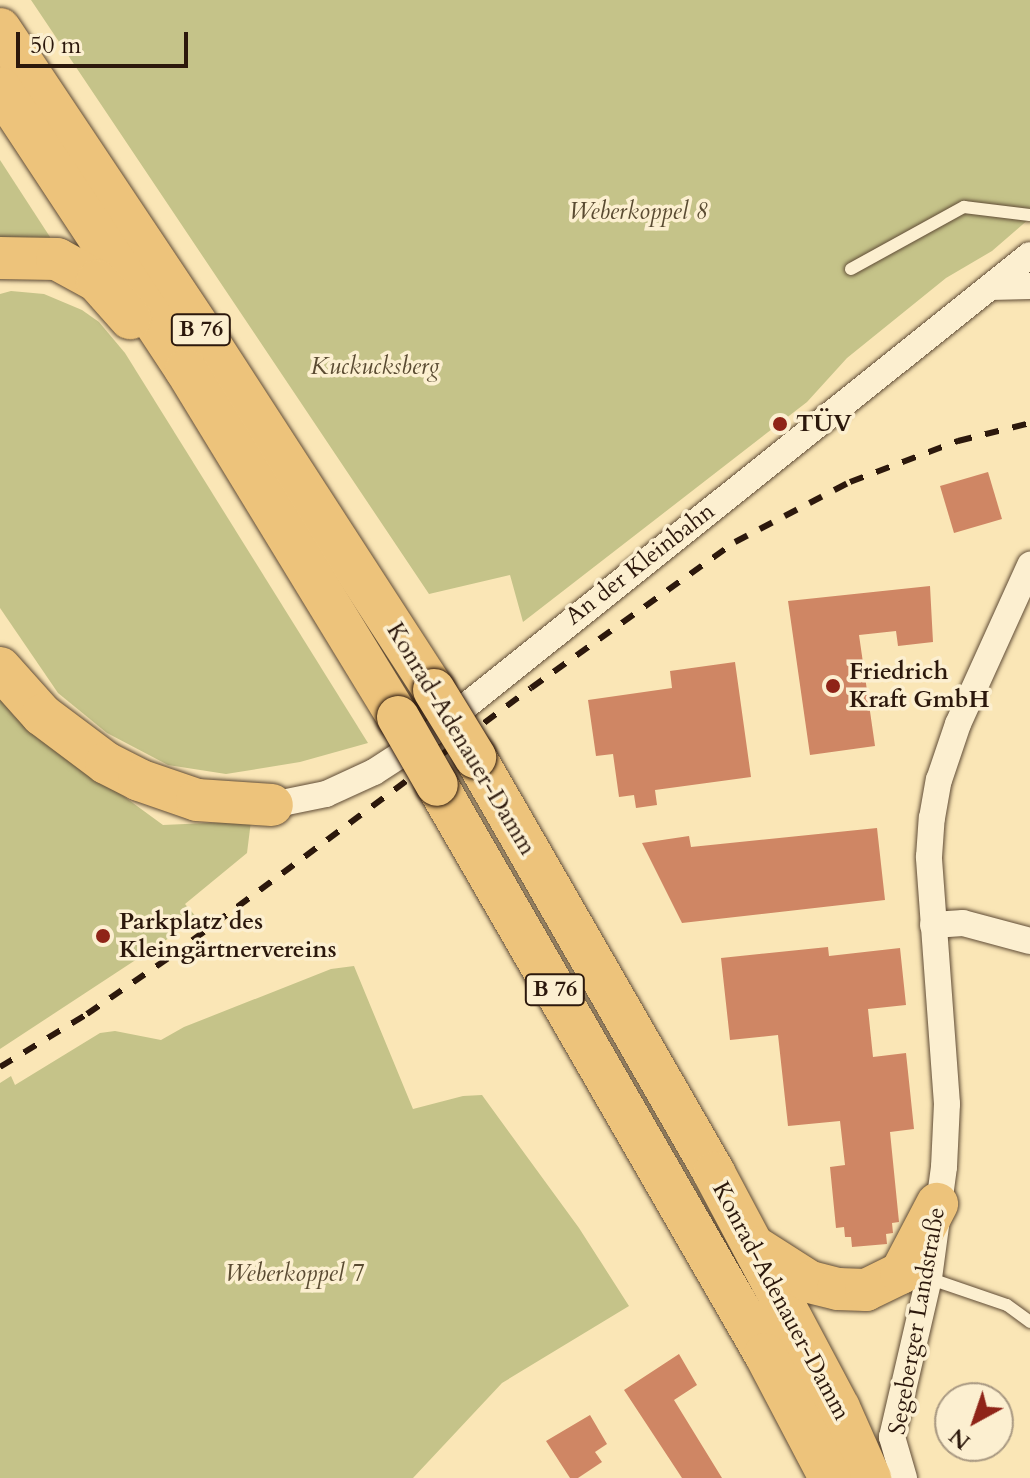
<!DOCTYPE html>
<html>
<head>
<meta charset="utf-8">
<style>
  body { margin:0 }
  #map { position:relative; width:1030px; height:1478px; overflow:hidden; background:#fae6b6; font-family:Cardo,serif }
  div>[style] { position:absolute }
  .green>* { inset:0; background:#c5c389 }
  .building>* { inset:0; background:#cf8664 }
  .roads { filter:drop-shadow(0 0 2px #604c36) drop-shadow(0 0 2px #604c36) }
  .service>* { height:12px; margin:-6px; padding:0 6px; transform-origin:6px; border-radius:6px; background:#fcefd0 }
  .minor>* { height:26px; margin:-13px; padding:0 13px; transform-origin:13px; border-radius:13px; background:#fcefd0 }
  .trunk>* { height:42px; margin:-21px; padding:0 21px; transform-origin:21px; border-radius:21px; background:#edc37b }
  .rail>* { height:6px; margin-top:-3px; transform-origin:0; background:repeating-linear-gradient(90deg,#2c180c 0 14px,transparent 0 28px) }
  .bridges { filter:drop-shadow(0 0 2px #2c180c) drop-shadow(0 0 2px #2c180c) }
  .trunk-bridge>* { height:42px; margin:-21px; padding:0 21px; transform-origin:21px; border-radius:21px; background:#edc37b }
  .dots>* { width:22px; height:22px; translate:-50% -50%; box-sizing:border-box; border:4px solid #fcefd0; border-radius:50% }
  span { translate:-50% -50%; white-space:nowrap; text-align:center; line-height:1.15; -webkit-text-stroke:7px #fcefd0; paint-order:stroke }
  .shield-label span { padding:2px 6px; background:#fcefd0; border:2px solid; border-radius:6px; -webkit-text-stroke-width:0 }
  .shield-label { font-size:22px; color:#2c180c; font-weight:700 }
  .park-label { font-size:24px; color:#5a4b32; font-style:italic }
  .poi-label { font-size:24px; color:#2c180c; font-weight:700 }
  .left { translate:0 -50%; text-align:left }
  .street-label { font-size:24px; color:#2c180c }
  .north { position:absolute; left:934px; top:1382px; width:80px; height:80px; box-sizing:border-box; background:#fcefd0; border:2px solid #a99982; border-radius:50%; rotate:220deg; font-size:22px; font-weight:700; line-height:32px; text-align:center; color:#2c180c }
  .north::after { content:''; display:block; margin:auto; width:28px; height:36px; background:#8f2418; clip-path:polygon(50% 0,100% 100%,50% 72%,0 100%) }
  .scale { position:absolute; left:16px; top:32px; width:172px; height:36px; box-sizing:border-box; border:4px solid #2c180c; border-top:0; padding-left:10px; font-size:24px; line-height:28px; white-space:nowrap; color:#2c180c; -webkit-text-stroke:6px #fcefd0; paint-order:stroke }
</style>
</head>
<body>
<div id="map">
  <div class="green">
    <div style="clip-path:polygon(31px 0,1030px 0,1030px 218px,992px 251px,946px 278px,847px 358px,807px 402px,523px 622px,510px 575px,429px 594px)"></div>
    <div style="clip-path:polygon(0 160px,50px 237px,52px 244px,0 239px)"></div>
    <div style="clip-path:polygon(11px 291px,44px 294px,82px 310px,99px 322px,125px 353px,368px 743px,300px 762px,226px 774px,168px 765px,107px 733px,58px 693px,0 608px,0 294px)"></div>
    <div style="clip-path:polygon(0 698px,14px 716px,163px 825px,251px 821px,247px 853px,185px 904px,198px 919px,0 1049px)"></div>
    <div style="clip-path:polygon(354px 966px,413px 1109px,463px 1096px,482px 1095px,579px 1228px,629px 1306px,502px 1383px,413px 1478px,0 1478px,0 1083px,11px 1076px,15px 1085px,100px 1033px,115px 1031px,161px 1040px,184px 1027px,331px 969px)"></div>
  </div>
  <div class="building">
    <div style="clip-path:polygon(988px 472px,1002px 519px,954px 533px,940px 486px)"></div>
    <div style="clip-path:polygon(930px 586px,933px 642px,898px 646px,896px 631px,859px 635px,875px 746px,810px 755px,788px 601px)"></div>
    <div style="clip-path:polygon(735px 662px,751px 777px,655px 790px,657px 805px,636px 808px,634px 795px,619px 797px,613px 754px,596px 756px,588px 700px,672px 688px,670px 671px)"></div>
    <div style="clip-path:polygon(877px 828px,885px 900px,682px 923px,642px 843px,689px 836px,691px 847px)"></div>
    <div style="clip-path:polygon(828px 947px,829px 956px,900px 948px,906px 1005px,868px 1009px,873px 1057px,906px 1053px,914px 1129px,890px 1132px,899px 1222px,892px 1223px,893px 1233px,886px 1234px,887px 1244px,852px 1247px,851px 1237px,845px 1237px,844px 1227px,836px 1228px,830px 1167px,845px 1165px,840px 1121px,788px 1126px,778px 1035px,730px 1040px,721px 958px)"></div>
    <div style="clip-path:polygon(679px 1354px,697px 1385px,674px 1400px,722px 1478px,682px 1478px,624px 1390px)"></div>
    <div style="clip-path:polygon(590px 1415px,607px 1444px,595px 1452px,602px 1462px,578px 1478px,570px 1478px,546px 1441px)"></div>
  </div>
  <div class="roads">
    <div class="service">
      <div style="left:851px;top:269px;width:129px;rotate:-28.8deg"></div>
      <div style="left:964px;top:207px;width:66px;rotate:6.9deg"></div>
      <div style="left:928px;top:1278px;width:83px;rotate:18.9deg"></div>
      <div style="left:1007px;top:1305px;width:29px;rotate:36deg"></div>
    </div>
    <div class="minor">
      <div style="left:990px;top:287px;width:40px;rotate:-1.4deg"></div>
      <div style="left:272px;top:805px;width:55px;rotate:-11.5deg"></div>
      <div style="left:326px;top:794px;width:53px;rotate:-24.6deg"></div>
      <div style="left:374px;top:772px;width:57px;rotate:-32.9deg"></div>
      <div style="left:422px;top:741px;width:778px;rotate:-38.64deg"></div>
      <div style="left:933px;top:925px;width:30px;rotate:-4deg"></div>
      <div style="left:963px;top:923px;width:69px;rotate:15deg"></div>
      <div style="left:904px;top:1478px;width:43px;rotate:-106.3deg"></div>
      <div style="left:892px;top:1437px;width:163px;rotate:-76.9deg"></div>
      <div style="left:929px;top:1278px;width:112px;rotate:-82.3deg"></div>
      <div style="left:944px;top:1167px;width:63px;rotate:-87.3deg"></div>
      <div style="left:947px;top:1104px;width:248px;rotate:-94.2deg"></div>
      <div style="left:929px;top:857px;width:39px;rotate:-86deg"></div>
      <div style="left:932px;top:818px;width:39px;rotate:-80deg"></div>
      <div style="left:939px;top:780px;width:59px;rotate:-71.3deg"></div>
      <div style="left:958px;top:724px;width:175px;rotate:-65.6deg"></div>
    </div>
    <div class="trunk">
      <div style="left:0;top:29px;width:379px;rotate:56.3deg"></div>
      <div style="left:210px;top:344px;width:412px;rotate:57.1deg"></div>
      <div style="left:0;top:88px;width:338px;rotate:56.6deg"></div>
      <div style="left:186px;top:370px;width:407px;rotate:58.6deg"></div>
      <div style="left:0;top:258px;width:57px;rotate:1deg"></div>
      <div style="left:57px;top:259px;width:46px;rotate:28.8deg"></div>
      <div style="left:97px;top:281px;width:50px;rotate:48.3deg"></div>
      <div style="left:0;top:668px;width:63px;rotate:48.2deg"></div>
      <div style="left:42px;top:715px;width:80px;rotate:36.9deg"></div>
      <div style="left:106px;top:763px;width:37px;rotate:27deg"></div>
      <div style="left:139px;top:780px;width:61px;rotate:19deg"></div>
      <div style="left:197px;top:800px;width:75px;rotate:3.8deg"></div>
      <div style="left:475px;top:757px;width:480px;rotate:60.1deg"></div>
      <div style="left:714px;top:1173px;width:266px;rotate:62deg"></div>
      <div style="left:839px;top:1408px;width:77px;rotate:66.1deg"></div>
      <div style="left:437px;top:785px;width:657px;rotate:60.04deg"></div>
      <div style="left:765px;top:1354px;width:140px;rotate:62.3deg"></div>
      <div style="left:755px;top:1247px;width:65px;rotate:32.5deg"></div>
      <div style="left:810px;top:1282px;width:29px;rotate:14deg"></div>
      <div style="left:838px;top:1289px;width:28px;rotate:2deg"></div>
      <div style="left:866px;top:1290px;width:39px;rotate:-26deg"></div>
      <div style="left:901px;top:1273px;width:78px;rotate:-62.4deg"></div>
    </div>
  </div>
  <div class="rail">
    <div style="left:0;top:1067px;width:102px;rotate:-31.3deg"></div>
    <div style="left:87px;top:1014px;width:101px;rotate:-34.5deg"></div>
    <div style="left:170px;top:957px;width:450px;rotate:-36.7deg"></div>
    <div style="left:531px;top:688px;width:251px;rotate:-35.6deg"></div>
    <div style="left:735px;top:542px;width:130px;rotate:-27.6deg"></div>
    <div style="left:850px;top:482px;width:116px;rotate:-20.8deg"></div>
    <div style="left:958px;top:441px;width:74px;rotate:-14deg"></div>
  </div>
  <div class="bridges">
    <div class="trunk-bridge">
      <div style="left:434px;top:690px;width:79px;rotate:58.5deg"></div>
      <div style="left:398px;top:717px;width:78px;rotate:60.2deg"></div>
    </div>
  </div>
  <div class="dots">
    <div style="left:780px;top:424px;background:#8f2418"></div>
    <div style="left:833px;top:686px;background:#8f2418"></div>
    <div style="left:103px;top:936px;background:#8f2418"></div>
  </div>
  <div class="shield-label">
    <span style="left:201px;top:330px">B 76</span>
    <span style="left:555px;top:990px">B 76</span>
  </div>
  <div class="park-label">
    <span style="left:638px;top:212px">Weberkoppel 8</span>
    <span style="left:375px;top:367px">Kuckucksberg</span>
    <span style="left:294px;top:1274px">Weberkoppel 7</span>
  </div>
  <div class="poi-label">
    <span class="left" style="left:796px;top:424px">TÜV</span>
    <span class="left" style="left:849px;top:686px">Friedrich<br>Kraft GmbH</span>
    <span class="left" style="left:119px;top:936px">Parkplatz des<br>Kleingärtnervereins</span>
  </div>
  <div class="street-label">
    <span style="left:640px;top:564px;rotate:-38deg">An der Kleinbahn</span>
    <span style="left:461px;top:739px;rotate:59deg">Konrad-Adenauer-Damm</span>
    <span style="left:781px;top:1301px;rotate:62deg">Konrad-Adenauer-Damm</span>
    <span style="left:917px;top:1321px;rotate:-80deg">Segeberger Landstraße</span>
  </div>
  <div class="north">N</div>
  <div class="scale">50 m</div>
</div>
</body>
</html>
